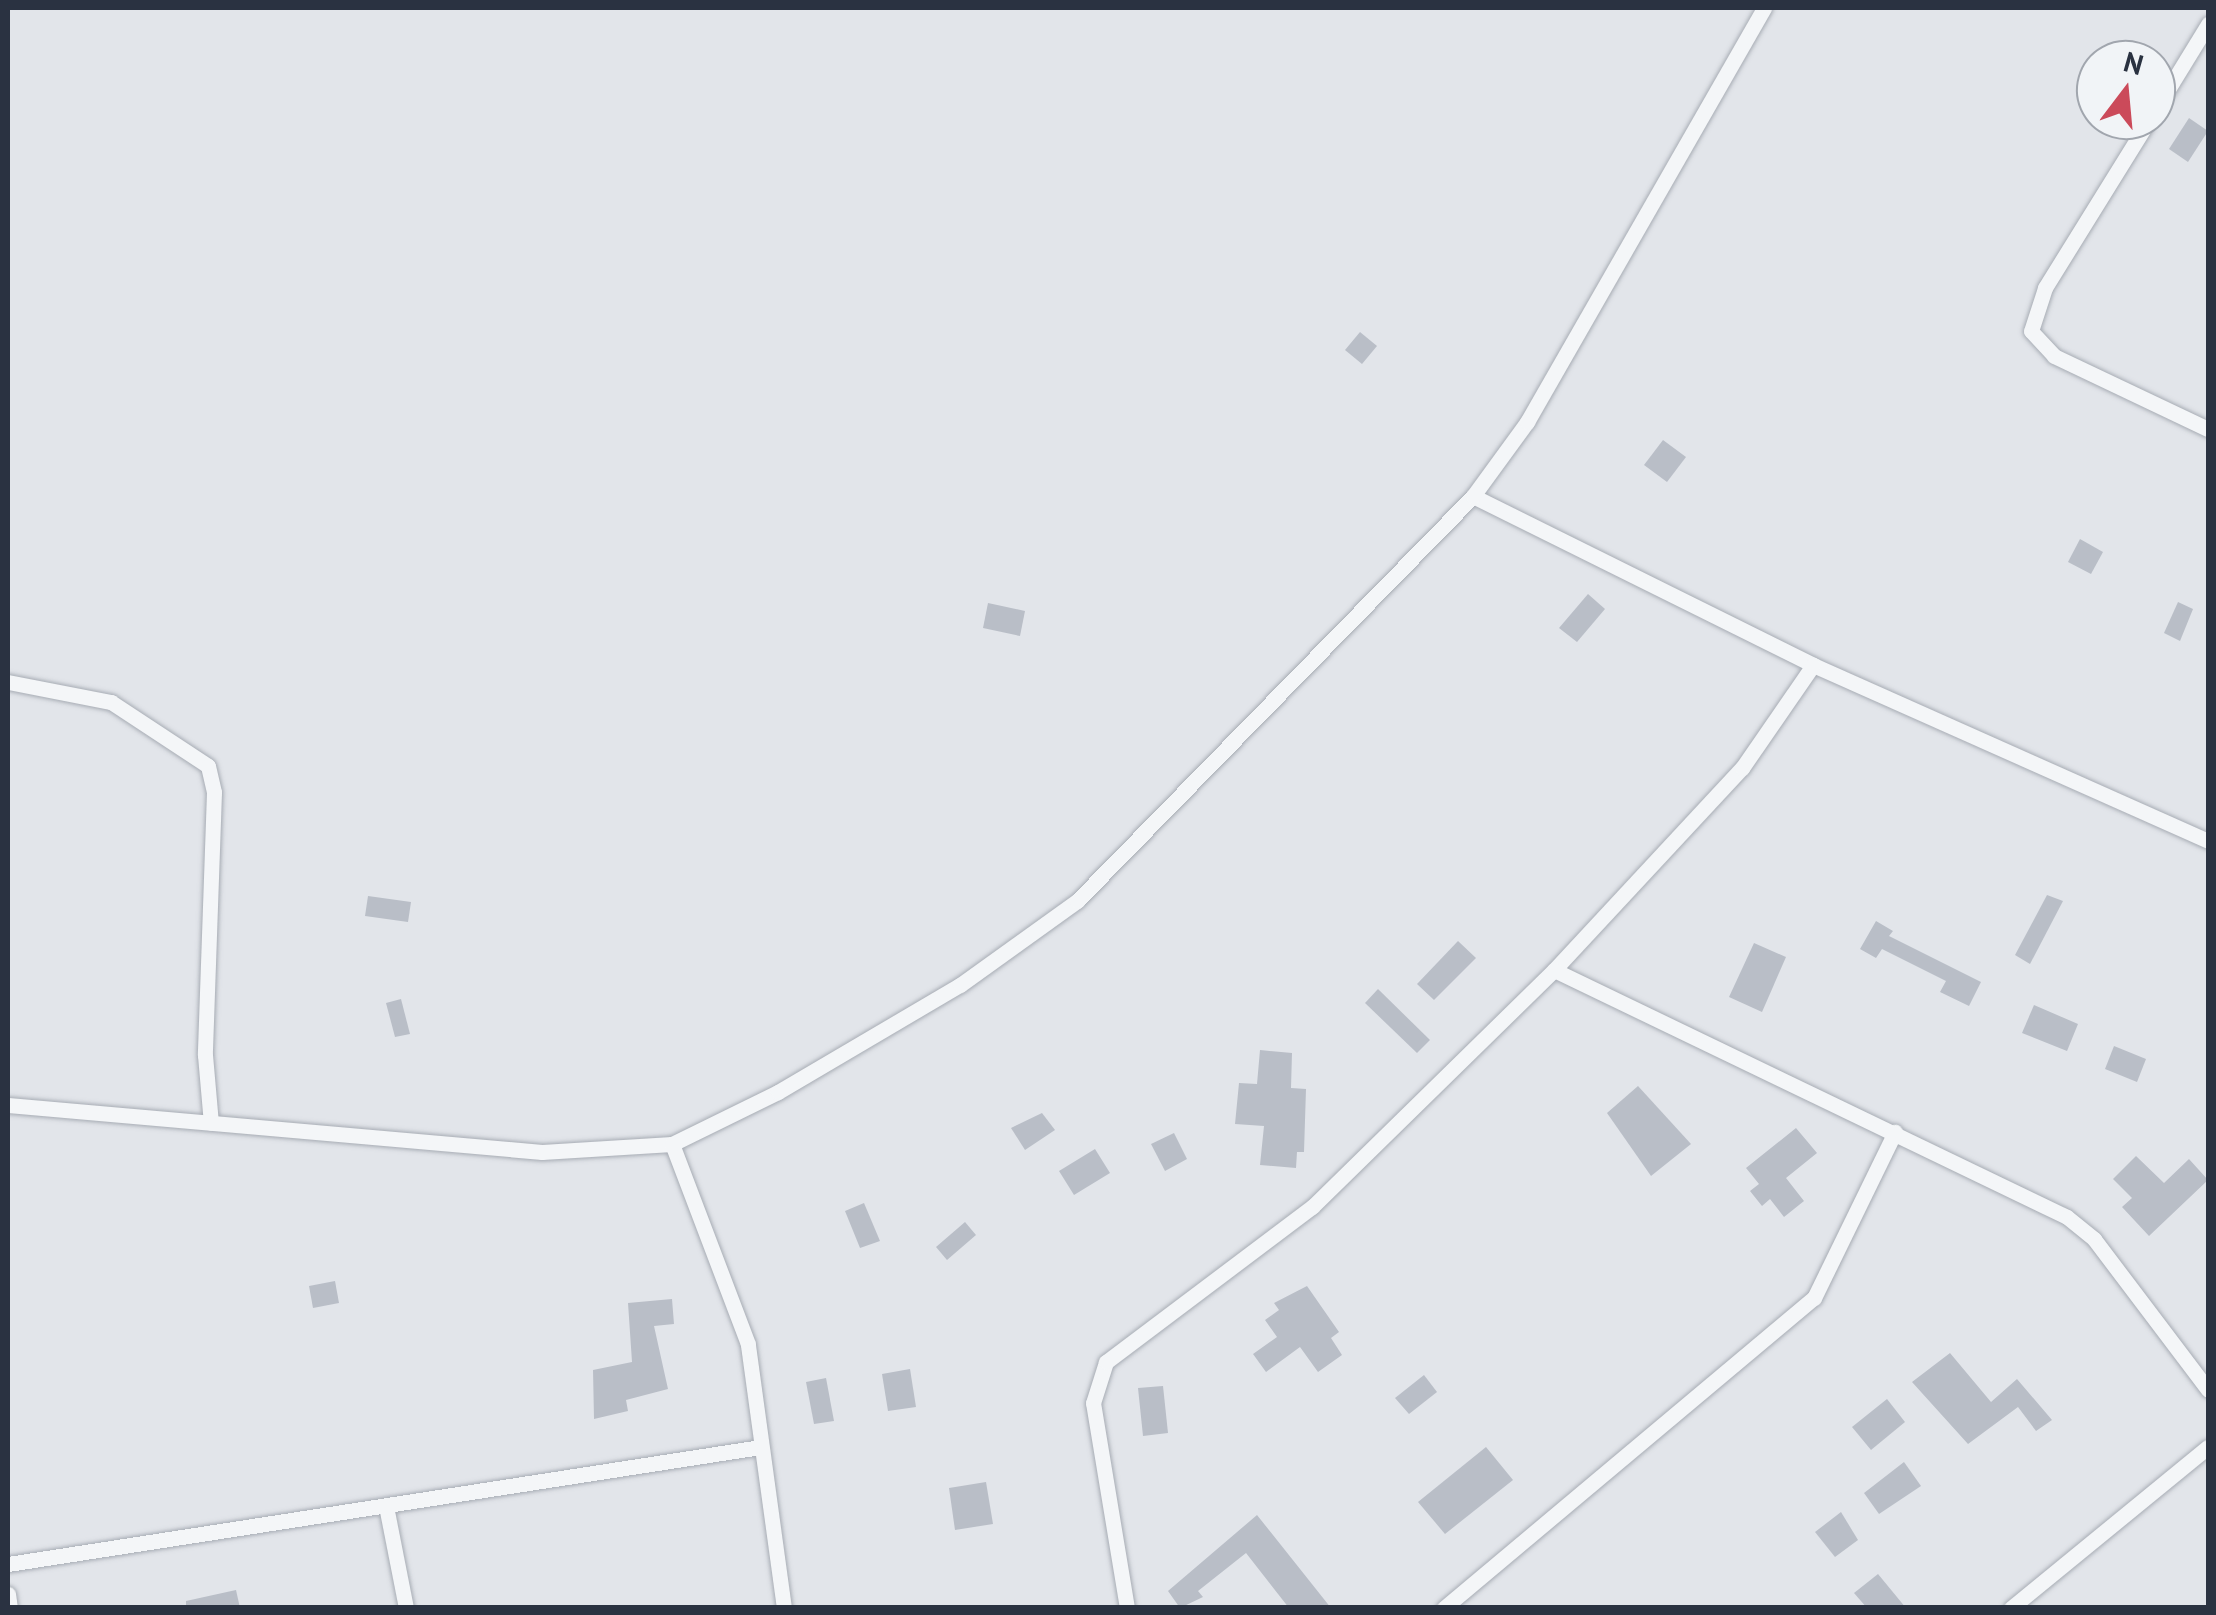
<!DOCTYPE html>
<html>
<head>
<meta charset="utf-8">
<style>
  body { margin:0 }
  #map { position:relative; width:2216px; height:1615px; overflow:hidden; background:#e2e5ea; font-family:"PT Sans",sans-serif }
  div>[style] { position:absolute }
  .building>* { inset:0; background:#b9bec7 }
  .roads { filter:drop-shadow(0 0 2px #a7acb4) drop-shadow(0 0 2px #a7acb4) }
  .minor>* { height:15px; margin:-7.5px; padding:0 7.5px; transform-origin:7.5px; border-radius:7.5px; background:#f4f6f8 }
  span { translate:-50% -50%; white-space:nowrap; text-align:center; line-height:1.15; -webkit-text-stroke:9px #f1f4f7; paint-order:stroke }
  .frame { position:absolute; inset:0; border:10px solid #2a3241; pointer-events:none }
  .north { position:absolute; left:2076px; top:40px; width:100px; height:100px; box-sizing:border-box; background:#f1f4f7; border:2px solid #a1a6ae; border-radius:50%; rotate:16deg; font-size:28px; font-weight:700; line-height:40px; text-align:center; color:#2a3241 }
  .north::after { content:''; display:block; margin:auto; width:35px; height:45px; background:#cb4a5a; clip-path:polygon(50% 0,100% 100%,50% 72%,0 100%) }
</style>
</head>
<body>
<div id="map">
  <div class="building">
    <div style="clip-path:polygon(2189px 118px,2208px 131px,2188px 162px,2169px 149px)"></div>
    <div style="clip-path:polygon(1360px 332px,1377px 346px,1362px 364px,1345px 350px)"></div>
    <div style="clip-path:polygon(1663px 440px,1686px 457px,1667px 482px,1644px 465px)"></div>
    <div style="clip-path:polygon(2080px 539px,2103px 552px,2091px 574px,2068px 562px)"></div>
    <div style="clip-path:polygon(1588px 594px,1605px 609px,1577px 642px,1559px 628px)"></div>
    <div style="clip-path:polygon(2178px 602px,2193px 609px,2180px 641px,2164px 633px)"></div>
    <div style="clip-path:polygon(988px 603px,1025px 611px,1020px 636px,983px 628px)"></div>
    <div style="clip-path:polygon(2047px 895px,2063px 901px,2030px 964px,2015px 955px)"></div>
    <div style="clip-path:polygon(368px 896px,411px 902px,408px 922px,365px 916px)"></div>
    <div style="clip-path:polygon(1876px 921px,1893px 931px,1889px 936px,1981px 982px,1969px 1006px,1940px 992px,1946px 981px,1882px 949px,1876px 958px,1860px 949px)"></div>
    <div style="clip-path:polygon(1458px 941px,1476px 958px,1434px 1000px,1417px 984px)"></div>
    <div style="clip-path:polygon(1754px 943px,1786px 957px,1762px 1012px,1729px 997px)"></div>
    <div style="clip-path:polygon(1378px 989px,1430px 1040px,1417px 1053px,1365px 1003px)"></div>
    <div style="clip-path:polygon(401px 999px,410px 1034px,395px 1037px,386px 1003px)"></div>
    <div style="clip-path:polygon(2034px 1005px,2078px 1024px,2067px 1051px,2022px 1033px)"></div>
    <div style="clip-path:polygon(2114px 1046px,2146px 1059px,2137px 1082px,2105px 1069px)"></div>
    <div style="clip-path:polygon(1260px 1050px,1292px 1053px,1291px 1088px,1306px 1089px,1304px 1152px,1297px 1152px,1296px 1168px,1260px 1165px,1264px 1126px,1235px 1124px,1239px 1083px,1257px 1084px)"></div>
    <div style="clip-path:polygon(1638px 1086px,1691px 1144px,1651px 1176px,1607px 1113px)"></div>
    <div style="clip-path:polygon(1042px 1113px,1055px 1130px,1025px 1150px,1011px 1128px)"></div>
    <div style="clip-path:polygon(1796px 1128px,1817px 1153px,1786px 1178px,1804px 1201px,1784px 1217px,1770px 1199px,1762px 1206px,1750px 1191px,1759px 1184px,1746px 1168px)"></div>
    <div style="clip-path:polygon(1174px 1133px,1187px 1159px,1165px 1171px,1151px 1144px)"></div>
    <div style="clip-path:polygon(1095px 1149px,1110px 1173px,1074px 1195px,1059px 1171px)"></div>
    <div style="clip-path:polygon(2136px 1156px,2164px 1183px,2189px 1159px,2208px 1180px,2149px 1236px,2122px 1207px,2132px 1198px,2113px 1179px)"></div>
    <div style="clip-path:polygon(864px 1203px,880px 1241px,860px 1248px,845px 1211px)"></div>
    <div style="clip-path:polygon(965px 1222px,976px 1235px,947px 1260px,936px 1247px)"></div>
    <div style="clip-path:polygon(335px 1281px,339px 1303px,313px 1308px,309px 1286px)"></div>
    <div style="clip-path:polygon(1307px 1286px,1339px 1332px,1331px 1338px,1342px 1355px,1318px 1372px,1300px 1347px,1266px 1372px,1253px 1354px,1277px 1337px,1265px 1320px,1279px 1310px,1274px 1303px)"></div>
    <div style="clip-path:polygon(672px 1299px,674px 1324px,654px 1326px,668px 1389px,626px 1400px,628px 1411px,594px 1419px,593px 1370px,632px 1362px,628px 1303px)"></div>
    <div style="clip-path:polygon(1950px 1353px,1991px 1402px,2017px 1379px,2052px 1420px,2036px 1431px,2018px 1407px,1968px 1444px,1912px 1382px)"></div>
    <div style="clip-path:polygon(910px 1369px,916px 1407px,888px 1411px,882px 1374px)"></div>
    <div style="clip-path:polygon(1424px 1375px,1437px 1392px,1409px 1414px,1395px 1398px)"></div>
    <div style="clip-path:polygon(826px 1378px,834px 1421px,814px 1424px,806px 1382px)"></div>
    <div style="clip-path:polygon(1163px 1386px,1168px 1433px,1143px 1436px,1138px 1388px)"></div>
    <div style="clip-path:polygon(1887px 1399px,1905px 1422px,1871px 1450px,1852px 1427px)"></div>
    <div style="clip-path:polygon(1486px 1447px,1513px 1480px,1445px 1534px,1418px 1502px)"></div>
    <div style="clip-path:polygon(1904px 1462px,1921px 1486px,1879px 1514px,1864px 1493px)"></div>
    <div style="clip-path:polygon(986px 1482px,993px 1524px,955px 1530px,949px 1488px)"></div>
    <div style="clip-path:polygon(1841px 1512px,1858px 1540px,1835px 1557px,1815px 1532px)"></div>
    <div style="clip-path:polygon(1257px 1515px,1331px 1608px,1289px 1608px,1246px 1553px,1198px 1591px,1203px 1597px,1180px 1608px,1168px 1591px)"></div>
    <div style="clip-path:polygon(1878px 1574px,1906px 1608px,1867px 1608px,1854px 1593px)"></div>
    <div style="clip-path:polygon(236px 1590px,240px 1608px,186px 1608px,186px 1601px)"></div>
  </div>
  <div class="roads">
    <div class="minor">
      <div style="left:2156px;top:109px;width:100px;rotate:-58.5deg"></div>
      <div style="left:2149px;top:120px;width:198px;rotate:121.8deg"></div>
      <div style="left:2045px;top:288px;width:45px;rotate:108deg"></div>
      <div style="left:2031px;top:331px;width:34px;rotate:47deg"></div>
      <div style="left:2054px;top:356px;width:170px;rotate:25.4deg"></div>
      <div style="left:1473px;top:496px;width:380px;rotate:26.4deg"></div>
      <div style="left:1813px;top:665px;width:432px;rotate:24deg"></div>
      <div style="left:8px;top:682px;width:105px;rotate:11deg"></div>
      <div style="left:111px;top:702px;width:116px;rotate:33.4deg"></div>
      <div style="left:208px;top:766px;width:27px;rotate:77deg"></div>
      <div style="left:214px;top:792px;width:263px;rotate:92deg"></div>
      <div style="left:205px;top:1055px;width:68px;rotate:85deg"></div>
      <div style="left:1554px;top:970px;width:276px;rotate:-47.1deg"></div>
      <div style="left:1742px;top:768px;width:125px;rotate:-55.4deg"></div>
      <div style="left:8px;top:1105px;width:536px;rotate:5.03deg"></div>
      <div style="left:542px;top:1152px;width:130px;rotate:-3.5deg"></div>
      <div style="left:386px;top:1506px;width:104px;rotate:78.9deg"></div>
      <div style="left:8px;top:1564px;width:761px;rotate:-8.84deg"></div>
      <div style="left:8px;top:1594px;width:14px;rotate:82deg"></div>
      <div style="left:784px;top:1608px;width:266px;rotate:-97.8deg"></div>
      <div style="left:748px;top:1344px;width:214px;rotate:-110.8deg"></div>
      <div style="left:672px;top:1144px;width:118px;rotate:-26.1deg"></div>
      <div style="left:778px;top:1092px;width:211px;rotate:-30.5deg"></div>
      <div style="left:960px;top:985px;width:144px;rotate:-35.7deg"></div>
      <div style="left:1077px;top:901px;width:566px;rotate:-45.64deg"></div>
      <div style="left:1473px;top:496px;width:92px;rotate:-53.9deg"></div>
      <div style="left:1527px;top:422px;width:477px;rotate:-60.2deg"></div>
      <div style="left:1127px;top:1608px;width:208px;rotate:-99.4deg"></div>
      <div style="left:1093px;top:1403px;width:43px;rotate:-72.4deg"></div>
      <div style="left:1106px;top:1362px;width:258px;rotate:-37deg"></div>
      <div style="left:1312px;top:1207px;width:339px;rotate:-44.4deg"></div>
      <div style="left:1554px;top:970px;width:569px;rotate:25.71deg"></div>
      <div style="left:2067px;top:1217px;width:35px;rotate:39deg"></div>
      <div style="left:2094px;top:1239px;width:189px;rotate:52.9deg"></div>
      <div style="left:1444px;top:1608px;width:483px;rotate:-40deg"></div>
      <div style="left:1814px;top:1298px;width:185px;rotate:-64deg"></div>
      <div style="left:2011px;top:1608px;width:254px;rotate:-39.3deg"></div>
    </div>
  </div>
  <div class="frame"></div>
  <div class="north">N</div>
</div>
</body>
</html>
